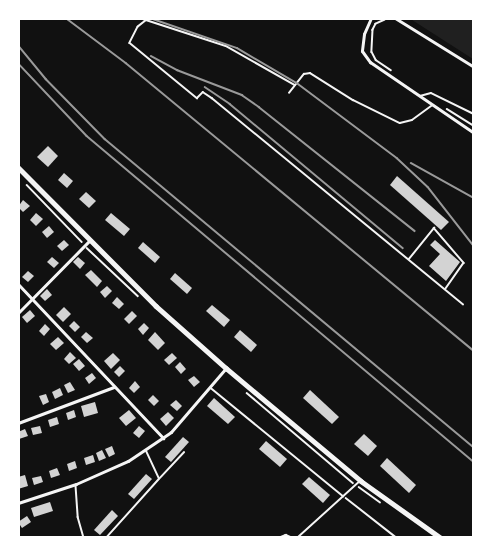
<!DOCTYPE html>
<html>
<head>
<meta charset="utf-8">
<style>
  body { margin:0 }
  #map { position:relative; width:492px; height:556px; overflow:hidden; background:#111; font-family:"Libre Baskerville",serif }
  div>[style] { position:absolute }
  .green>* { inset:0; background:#202020 }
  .building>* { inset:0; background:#d3d3d3 }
  .path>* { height:1.5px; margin:-0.75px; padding:0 0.75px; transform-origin:0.75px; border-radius:0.75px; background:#f5f5f5 }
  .service>* { height:1.5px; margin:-0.75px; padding:0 0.75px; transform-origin:0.75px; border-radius:0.75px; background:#f5f5f5 }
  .minor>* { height:3px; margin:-1.5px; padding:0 1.5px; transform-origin:1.5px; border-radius:1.5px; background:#f5f5f5 }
  .secondary>* { height:4.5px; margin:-2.25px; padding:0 2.25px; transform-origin:2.25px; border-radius:2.25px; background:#f5f5f5 }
  .rail>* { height:1.5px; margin:-0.75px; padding:0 0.75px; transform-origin:0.75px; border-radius:0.75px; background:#9a9a9a }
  span { translate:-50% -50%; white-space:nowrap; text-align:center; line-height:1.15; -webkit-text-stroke:4.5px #fff; paint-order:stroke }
  .frame { position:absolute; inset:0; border:20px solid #fff; pointer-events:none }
</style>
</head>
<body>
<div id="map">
  <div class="green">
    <div style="clip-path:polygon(409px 18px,474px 18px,474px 58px,473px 59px)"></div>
  </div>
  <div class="building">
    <div style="clip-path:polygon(48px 146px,58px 156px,48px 167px,37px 157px)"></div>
    <div style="clip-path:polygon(64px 173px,73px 181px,67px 188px,58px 180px)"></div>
    <div style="clip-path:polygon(397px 176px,449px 222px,441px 230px,390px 185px)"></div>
    <div style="clip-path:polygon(86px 192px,96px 201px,89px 208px,79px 199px)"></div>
    <div style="clip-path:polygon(23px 200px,30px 206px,23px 212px,18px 207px)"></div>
    <div style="clip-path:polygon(36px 213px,43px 219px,36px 226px,30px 220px)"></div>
    <div style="clip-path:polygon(111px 213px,130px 229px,124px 236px,105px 220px)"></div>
    <div style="clip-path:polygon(49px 226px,54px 232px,47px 238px,42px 232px)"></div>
    <div style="clip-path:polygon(64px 240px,69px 245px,62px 251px,57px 246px)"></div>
    <div style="clip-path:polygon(435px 240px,460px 262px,446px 281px,429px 266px,440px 254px,430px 245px)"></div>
    <div style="clip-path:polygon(143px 242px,160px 257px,155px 263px,138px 248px)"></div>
    <div style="clip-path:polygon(52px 257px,59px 263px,54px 268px,47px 262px)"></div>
    <div style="clip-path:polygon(78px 257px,85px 263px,80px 269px,73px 262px)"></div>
    <div style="clip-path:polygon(91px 270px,102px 281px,97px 287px,85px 275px)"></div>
    <div style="clip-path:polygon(28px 271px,34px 276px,28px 282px,22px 277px)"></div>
    <div style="clip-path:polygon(175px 273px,192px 288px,187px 294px,170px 279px)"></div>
    <div style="clip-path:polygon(107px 286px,112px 291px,105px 298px,100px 292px)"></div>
    <div style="clip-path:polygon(47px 289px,52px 295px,45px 301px,40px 296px)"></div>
    <div style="clip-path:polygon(117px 297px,124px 304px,119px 309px,112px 303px)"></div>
    <div style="clip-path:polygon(212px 305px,230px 320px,224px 327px,206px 311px)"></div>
    <div style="clip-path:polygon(64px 307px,71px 314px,63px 322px,56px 315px)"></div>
    <div style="clip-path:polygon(30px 310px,35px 316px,27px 323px,22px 317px)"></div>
    <div style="clip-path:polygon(132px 311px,137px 316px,129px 324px,124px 319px)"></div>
    <div style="clip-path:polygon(74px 321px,80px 327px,75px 332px,69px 326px)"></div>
    <div style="clip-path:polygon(144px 323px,149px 328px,143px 335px,138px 329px)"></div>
    <div style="clip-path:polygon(45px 324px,50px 329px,44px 336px,39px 331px)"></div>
    <div style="clip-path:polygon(240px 330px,257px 345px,251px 352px,234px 337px)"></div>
    <div style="clip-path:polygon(86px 332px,93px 338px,87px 343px,81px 337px)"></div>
    <div style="clip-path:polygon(155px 332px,165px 343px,158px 350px,148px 340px)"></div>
    <div style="clip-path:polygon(58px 337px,64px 343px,56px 350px,50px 344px)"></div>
    <div style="clip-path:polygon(70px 352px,76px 358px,69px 364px,64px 359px)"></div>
    <div style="clip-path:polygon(113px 353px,120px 360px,111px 369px,104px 361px)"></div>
    <div style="clip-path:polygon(172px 353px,177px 358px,169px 365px,164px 360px)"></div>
    <div style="clip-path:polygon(79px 359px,85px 366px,79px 371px,73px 364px)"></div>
    <div style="clip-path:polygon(180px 362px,186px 369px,181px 374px,175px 367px)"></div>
    <div style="clip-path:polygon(120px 366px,125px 371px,119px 377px,114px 372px)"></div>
    <div style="clip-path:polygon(92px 373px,96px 378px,89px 384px,85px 378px)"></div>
    <div style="clip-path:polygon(194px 376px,200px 382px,194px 387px,188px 380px)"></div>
    <div style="clip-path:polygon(135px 381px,140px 387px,134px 393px,129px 388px)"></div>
    <div style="clip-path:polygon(70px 382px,75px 390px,68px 393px,64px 385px)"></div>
    <div style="clip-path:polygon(60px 388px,63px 395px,55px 399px,52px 392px)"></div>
    <div style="clip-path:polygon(310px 390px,339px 417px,332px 424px,303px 398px)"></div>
    <div style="clip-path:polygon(46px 394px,49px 402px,43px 405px,39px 396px)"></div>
    <div style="clip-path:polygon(153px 395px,159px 401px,154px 406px,148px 400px)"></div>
    <div style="clip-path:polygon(214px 398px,235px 417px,228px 424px,207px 406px)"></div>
    <div style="clip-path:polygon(176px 400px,182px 406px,177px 411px,170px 405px)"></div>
    <div style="clip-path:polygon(95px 402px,98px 413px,84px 417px,81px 406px)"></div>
    <div style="clip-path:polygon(74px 410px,76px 417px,68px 420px,66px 413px)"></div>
    <div style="clip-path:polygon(129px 410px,136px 418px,126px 426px,119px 418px)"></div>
    <div style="clip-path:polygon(168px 412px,174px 418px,166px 426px,160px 419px)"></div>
    <div style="clip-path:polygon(57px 417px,59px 424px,50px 427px,48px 420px)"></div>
    <div style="clip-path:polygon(40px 426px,42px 433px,33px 435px,31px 428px)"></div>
    <div style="clip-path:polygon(139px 426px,145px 431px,139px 438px,133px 433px)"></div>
    <div style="clip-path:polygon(25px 429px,28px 436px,19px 439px,18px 432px)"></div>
    <div style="clip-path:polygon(364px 434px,377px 446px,368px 456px,354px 444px)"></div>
    <div style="clip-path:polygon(183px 437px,189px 442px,171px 462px,165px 457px)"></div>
    <div style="clip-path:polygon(266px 441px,287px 459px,280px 467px,259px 449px)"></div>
    <div style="clip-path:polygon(112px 446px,115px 454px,109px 457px,105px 449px)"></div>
    <div style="clip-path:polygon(102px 450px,106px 458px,99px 461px,96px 453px)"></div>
    <div style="clip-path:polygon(93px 455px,95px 462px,86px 465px,84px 458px)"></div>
    <div style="clip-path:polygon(387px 458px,416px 485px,409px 493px,380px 466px)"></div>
    <div style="clip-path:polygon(75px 461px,77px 468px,69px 471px,67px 464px)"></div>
    <div style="clip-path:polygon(57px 468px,60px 475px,51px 478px,49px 471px)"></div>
    <div style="clip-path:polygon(146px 474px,152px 479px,134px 499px,128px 494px)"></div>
    <div style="clip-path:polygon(25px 475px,28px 486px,18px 489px,18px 477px)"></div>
    <div style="clip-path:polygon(41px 476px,43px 482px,34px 485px,32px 478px)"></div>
    <div style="clip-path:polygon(309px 477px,330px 495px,323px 503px,302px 484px)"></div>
    <div style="clip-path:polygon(50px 502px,53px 511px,34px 517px,31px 508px)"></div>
    <div style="clip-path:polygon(112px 510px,118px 516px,100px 535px,94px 530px)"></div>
    <div style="clip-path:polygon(27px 516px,31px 522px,22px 528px,18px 522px)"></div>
  </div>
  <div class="path">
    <div style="left:385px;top:20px;width:10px;rotate:156deg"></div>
    <div style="left:376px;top:24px;width:7px;rotate:117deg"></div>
    <div style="left:373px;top:30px;width:22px;rotate:93deg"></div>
    <div style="left:372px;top:52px;width:9px;rotate:63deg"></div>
    <div style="left:376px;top:60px;width:18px;rotate:34deg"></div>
    <div style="left:447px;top:109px;width:32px;rotate:32deg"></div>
    <div style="left:27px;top:185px;width:79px;rotate:46deg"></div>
    <div style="left:87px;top:248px;width:70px;rotate:43.3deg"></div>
    <div style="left:247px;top:393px;width:139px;rotate:40.3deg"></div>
    <div style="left:359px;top:487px;width:26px;rotate:36deg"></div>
    <div style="left:346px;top:498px;width:65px;rotate:38.1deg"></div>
  </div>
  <div class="service">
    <div style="left:140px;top:18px;width:90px;rotate:18deg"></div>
    <div style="left:226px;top:46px;width:79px;rotate:29.5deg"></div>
    <div style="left:147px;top:20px;width:11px;rotate:142deg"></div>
    <div style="left:138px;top:27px;width:18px;rotate:117deg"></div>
    <div style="left:130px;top:43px;width:87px;rotate:39.4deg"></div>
    <div style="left:197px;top:98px;width:8px;rotate:-45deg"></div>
    <div style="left:203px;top:92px;width:11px;rotate:34deg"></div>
    <div style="left:212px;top:98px;width:325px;rotate:39.4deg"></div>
    <div style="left:289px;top:93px;width:24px;rotate:-52deg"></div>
    <div style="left:304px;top:74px;width:6px;rotate:-9deg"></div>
    <div style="left:310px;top:73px;width:51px;rotate:32.1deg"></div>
    <div style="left:353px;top:100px;width:52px;rotate:26.1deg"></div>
    <div style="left:400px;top:123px;width:12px;rotate:-14deg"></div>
    <div style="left:412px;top:120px;width:24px;rotate:-36deg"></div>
    <div style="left:420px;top:96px;width:11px;rotate:-15deg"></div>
    <div style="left:431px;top:93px;width:48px;rotate:26deg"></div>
    <div style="left:409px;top:259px;width:40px;rotate:-51deg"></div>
    <div style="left:434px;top:228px;width:46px;rotate:49.4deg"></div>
    <div style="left:464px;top:263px;width:32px;rotate:125deg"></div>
    <div style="left:211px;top:388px;width:171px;rotate:39.3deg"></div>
    <div style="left:160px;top:478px;width:35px;rotate:-47deg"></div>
    <div style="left:76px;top:486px;width:31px;rotate:86deg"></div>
    <div style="left:78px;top:517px;width:22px;rotate:74deg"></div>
    <div style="left:106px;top:538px;width:79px;rotate:-48.1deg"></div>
    <div style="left:159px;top:479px;width:31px;rotate:-115deg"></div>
    <div style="left:297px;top:538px;width:85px;rotate:-42.1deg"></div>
  </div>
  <div class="minor">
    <div style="left:371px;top:18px;width:17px;rotate:114deg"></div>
    <div style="left:364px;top:34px;width:17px;rotate:97deg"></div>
    <div style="left:362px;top:51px;width:14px;rotate:54deg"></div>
    <div style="left:370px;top:62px;width:126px;rotate:34.3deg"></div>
    <div style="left:395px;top:18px;width:93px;rotate:31.8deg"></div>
    <div style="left:18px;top:284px;width:212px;rotate:46.7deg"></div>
    <div style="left:18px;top:313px;width:103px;rotate:-45.4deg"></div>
    <div style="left:18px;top:423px;width:103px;rotate:-20.6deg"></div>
    <div style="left:18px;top:503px;width:61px;rotate:-18.1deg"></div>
    <div style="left:76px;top:484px;width:57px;rotate:-23.9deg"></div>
    <div style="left:128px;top:461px;width:52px;rotate:-34deg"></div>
    <div style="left:171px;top:432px;width:84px;rotate:-49.3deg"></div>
    <div style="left:278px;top:538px;width:8px;rotate:-23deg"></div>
    <div style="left:285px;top:535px;width:8px;rotate:23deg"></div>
  </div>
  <div class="secondary">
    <div style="left:18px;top:167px;width:196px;rotate:45.2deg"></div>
    <div style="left:156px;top:306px;width:94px;rotate:41.5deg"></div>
    <div style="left:226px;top:368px;width:176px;rotate:39.9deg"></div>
    <div style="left:361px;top:481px;width:98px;rotate:35.5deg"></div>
  </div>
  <div class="rail">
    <div style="left:66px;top:18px;width:75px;rotate:36.9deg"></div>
    <div style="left:126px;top:63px;width:452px;rotate:39.6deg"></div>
    <div style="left:150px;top:18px;width:92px;rotate:19deg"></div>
    <div style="left:237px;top:48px;width:69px;rotate:30.3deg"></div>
    <div style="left:297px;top:83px;width:125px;rotate:36.9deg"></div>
    <div style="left:397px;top:158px;width:42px;rotate:43.1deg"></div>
    <div style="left:428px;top:187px;width:75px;rotate:52.1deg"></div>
    <div style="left:18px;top:45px;width:44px;rotate:50.5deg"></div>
    <div style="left:46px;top:79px;width:84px;rotate:45.5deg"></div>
    <div style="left:105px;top:139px;width:481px;rotate:39.9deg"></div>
    <div style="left:151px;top:56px;width:30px;rotate:28deg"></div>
    <div style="left:177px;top:70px;width:70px;rotate:21deg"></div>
    <div style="left:242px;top:95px;width:21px;rotate:35deg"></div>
    <div style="left:259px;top:107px;width:199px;rotate:38.5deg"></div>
    <div style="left:18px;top:63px;width:100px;rotate:46.6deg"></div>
    <div style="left:87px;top:136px;width:506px;rotate:40.11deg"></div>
    <div style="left:205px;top:87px;width:30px;rotate:34deg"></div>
    <div style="left:230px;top:104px;width:225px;rotate:39.8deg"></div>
    <div style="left:411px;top:163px;width:72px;rotate:29.1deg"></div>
  </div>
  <div class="frame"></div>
</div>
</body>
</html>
